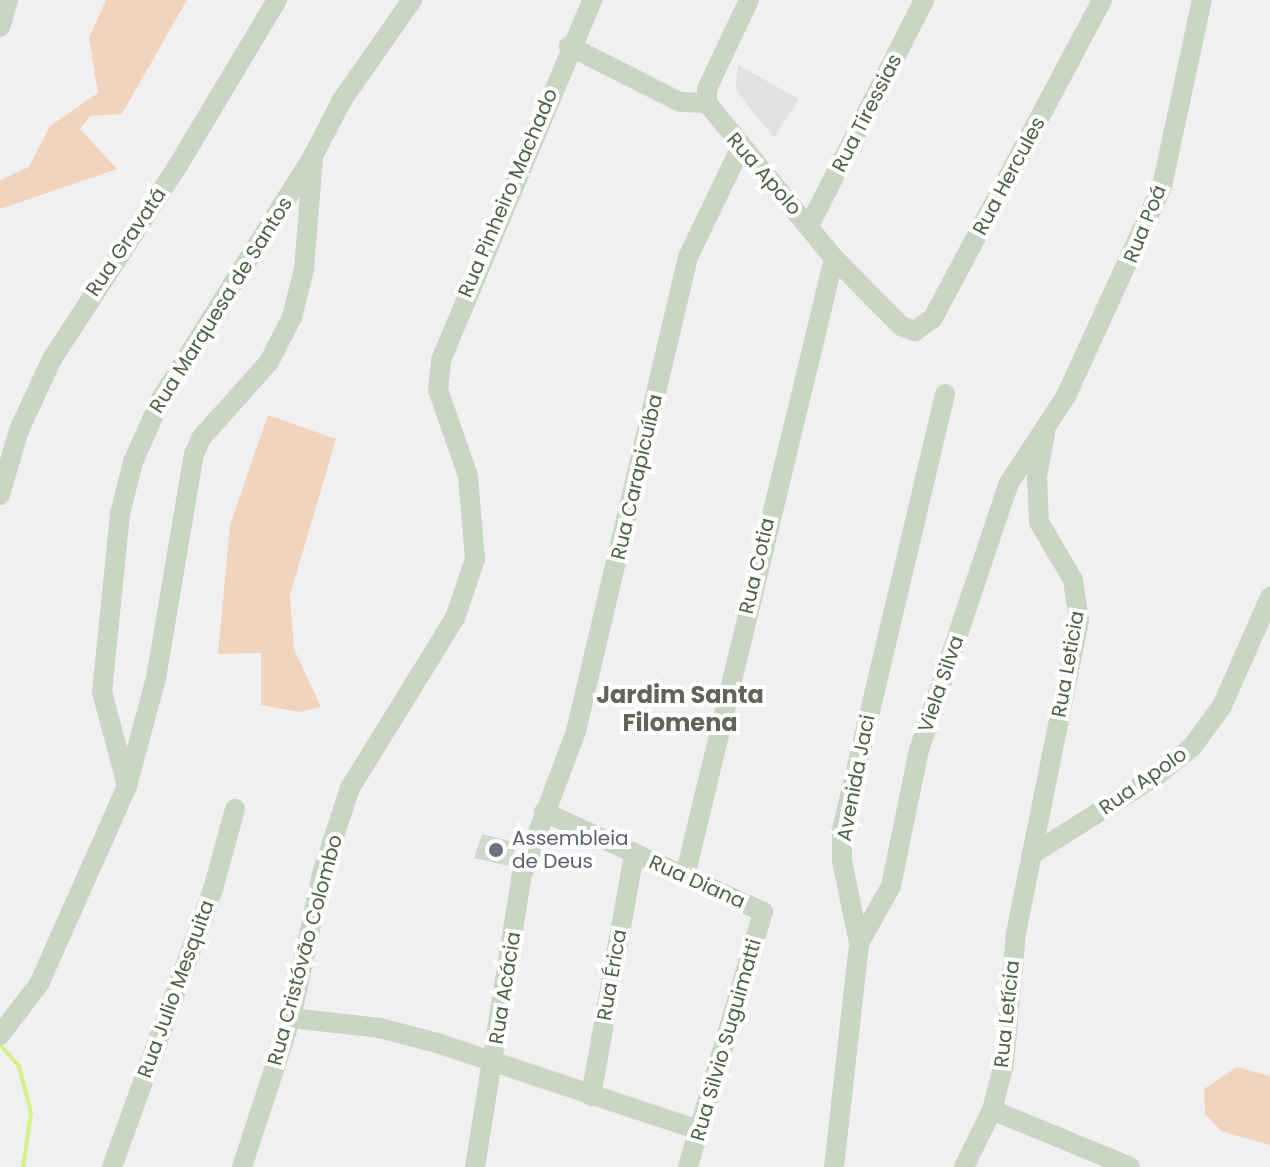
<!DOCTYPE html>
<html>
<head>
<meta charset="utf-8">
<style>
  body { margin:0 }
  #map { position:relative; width:1270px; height:1167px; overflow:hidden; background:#f0f0f2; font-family:Poppins,sans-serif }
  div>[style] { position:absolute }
  .education>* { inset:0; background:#e1e2e3 }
  .green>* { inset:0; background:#f2d4bc }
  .stream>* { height:4px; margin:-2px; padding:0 2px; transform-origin:2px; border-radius:2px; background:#d6f187 }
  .building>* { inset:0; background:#d1d8ce }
  .minor>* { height:20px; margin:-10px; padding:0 10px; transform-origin:10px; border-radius:10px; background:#cbd5c3 }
  .dots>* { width:22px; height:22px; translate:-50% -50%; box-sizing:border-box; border:4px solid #fff; border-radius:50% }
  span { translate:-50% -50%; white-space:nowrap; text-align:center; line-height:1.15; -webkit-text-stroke:8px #fff; paint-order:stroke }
  .street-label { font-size:20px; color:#525f47 }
  .worship-label { font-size:20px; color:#5b616d }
  .left { translate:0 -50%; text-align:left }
  .quarter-label { font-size:24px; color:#60655c; font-weight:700 }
</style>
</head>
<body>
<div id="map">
  <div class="education">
    <div style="clip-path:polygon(738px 65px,799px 99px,774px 138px,735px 89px)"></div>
  </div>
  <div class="green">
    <div style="clip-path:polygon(106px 0,187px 0,122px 114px,90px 116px,80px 129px,117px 169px,0 209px,0 180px,29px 167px,50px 126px,98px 93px,89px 38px)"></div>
    <div style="clip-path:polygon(268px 415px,336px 439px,290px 595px,294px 649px,321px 707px,299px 712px,261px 705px,261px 653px,218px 654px,230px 525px)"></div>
    <div style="clip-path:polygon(1237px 1067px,1270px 1076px,1270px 1145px,1221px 1131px,1205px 1114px,1204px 1089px)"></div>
  </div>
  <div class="stream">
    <div style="left:1px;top:1046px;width:27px;rotate:48deg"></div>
    <div style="left:19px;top:1066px;width:49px;rotate:75.7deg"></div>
    <div style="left:31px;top:1113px;width:55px;rotate:98.4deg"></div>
  </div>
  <div class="building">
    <div style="clip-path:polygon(482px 834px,517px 843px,509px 866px,474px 858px)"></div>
  </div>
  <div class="minor">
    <div style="left:749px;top:0;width:98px;rotate:115.3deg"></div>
    <div style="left:707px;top:89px;width:14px;rotate:90deg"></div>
    <div style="left:707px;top:103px;width:200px;rotate:50.7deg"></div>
    <div style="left:834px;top:258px;width:95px;rotate:45.4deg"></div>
    <div style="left:901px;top:326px;width:15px;rotate:20deg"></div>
    <div style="left:915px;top:331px;width:22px;rotate:-36deg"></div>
    <div style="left:933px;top:318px;width:360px;rotate:-62deg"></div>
    <div style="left:0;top:27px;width:28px;rotate:-73deg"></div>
    <div style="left:569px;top:46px;width:124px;rotate:26.8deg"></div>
    <div style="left:680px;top:102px;width:27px;rotate:2deg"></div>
    <div style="left:809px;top:226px;width:254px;rotate:-63deg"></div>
    <div style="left:0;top:495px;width:68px;rotate:-73.7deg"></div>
    <div style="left:19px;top:430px;width:78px;rotate:-65.1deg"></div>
    <div style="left:52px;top:359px;width:229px;rotate:-56.9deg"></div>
    <div style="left:177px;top:167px;width:195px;rotate:-59.1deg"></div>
    <div style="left:127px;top:786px;width:97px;rotate:-104.9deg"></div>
    <div style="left:102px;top:692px;width:179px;rotate:-84.2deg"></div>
    <div style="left:120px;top:514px;width:54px;rotate:-76deg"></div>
    <div style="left:133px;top:462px;width:71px;rotate:-66deg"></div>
    <div style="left:162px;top:397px;width:284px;rotate:-57.9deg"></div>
    <div style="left:313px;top:156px;width:63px;rotate:-62.6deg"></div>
    <div style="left:342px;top:100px;width:122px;rotate:-55deg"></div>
    <div style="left:544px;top:812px;width:241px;rotate:24.5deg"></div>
    <div style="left:763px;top:912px;width:266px;rotate:106.4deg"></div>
    <div style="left:1031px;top:855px;width:148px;rotate:-32.3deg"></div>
    <div style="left:1156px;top:776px;width:46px;rotate:-38.9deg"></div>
    <div style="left:1192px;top:747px;width:51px;rotate:-53.8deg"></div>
    <div style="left:1222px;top:706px;width:119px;rotate:-66.2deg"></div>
    <div style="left:685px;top:876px;width:636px;rotate:-76.44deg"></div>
    <div style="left:859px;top:943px;width:65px;rotate:-60.7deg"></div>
    <div style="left:891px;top:886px;width:139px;rotate:-78.4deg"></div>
    <div style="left:919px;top:750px;width:282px;rotate:-71.4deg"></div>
    <div style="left:1009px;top:483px;width:104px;rotate:-56.8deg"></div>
    <div style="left:1066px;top:396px;width:231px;rotate:-65.4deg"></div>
    <div style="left:1162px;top:186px;width:190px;rotate:-77.9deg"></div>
    <div style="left:291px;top:1018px;width:90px;rotate:6.4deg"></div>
    <div style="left:380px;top:1028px;width:59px;rotate:14.7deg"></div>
    <div style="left:437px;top:1043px;width:276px;rotate:18.4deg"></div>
    <div style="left:0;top:1035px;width:64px;rotate:-52.6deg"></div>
    <div style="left:39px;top:984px;width:217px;rotate:-66deg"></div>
    <div style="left:127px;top:786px;width:112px;rotate:-75deg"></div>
    <div style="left:156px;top:678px;width:227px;rotate:-80.4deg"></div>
    <div style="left:194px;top:454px;width:19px;rotate:-65deg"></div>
    <div style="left:202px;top:437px;width:101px;rotate:-48.2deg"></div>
    <div style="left:269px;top:362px;width:51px;rotate:-62.9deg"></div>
    <div style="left:292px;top:317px;width:49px;rotate:-76deg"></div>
    <div style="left:304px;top:269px;width:113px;rotate:-85.4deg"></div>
    <div style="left:591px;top:1096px;width:246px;rotate:-79.9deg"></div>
    <div style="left:992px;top:1110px;width:149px;rotate:22.4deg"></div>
    <div style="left:112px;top:1167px;width:296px;rotate:-70deg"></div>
    <div style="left:213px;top:889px;width:83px;rotate:-74.6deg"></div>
    <div style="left:242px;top:1167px;width:157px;rotate:-71.8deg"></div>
    <div style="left:291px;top:1018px;width:151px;rotate:-77.8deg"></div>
    <div style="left:323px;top:870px;width:86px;rotate:-71.8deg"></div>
    <div style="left:350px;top:788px;width:200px;rotate:-58.3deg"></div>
    <div style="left:455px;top:618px;width:62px;rotate:-71.3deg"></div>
    <div style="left:475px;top:559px;width:83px;rotate:-94.8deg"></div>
    <div style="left:468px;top:476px;width:91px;rotate:-109.2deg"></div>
    <div style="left:438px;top:390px;width:30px;rotate:-84deg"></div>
    <div style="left:441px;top:360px;width:390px;rotate:-67.2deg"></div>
    <div style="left:475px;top:1167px;width:296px;rotate:-80.9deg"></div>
    <div style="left:522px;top:875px;width:154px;rotate:-69.4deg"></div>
    <div style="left:576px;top:731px;width:487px;rotate:-76.7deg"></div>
    <div style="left:688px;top:257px;width:122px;rotate:-64.3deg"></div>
    <div style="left:834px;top:1167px;width:225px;rotate:-83.6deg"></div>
    <div style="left:859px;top:943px;width:84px;rotate:-101.7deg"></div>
    <div style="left:842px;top:861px;width:31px;rotate:-90deg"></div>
    <div style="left:842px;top:830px;width:448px;rotate:-76.7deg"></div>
    <div style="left:964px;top:1167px;width:64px;rotate:-63.8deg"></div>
    <div style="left:992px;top:1110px;width:48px;rotate:-75.4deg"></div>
    <div style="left:1004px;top:1064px;width:132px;rotate:-84.8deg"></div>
    <div style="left:1016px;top:933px;width:318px;rotate:-78.6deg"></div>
    <div style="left:1079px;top:621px;width:41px;rotate:-98.3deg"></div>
    <div style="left:1073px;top:580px;width:67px;rotate:-120.4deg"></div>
    <div style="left:1039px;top:522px;width:45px;rotate:-92.5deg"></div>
    <div style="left:1037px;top:477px;width:45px;rotate:-79.7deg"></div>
  </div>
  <div class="dots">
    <div style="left:496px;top:850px;background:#6b7280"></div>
  </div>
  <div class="street-label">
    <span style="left:867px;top:113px;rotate:-63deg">Rua Tiressias</span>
    <span style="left:764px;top:174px;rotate:49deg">Rua Apolo</span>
    <span style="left:1009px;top:176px;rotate:-62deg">Rua Hercules</span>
    <span style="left:508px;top:193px;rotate:-67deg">Rua Pinheiro Machado</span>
    <span style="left:1145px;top:224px;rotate:-68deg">Rua Poá</span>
    <span style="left:126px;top:242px;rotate:-56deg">Rua Gravatá</span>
    <span style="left:221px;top:305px;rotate:-58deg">Rua Marquesa de Santos</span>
    <span style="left:637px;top:477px;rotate:-77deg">Rua Carapicuíba</span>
    <span style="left:757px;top:566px;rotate:-77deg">Rua Cotia</span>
    <span style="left:1068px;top:664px;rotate:-80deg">Rua Leticia</span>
    <span style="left:941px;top:684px;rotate:-71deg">Viela Silva</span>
    <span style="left:856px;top:778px;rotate:-79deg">Avenida Jaci</span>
    <span style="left:1143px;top:781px;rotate:-35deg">Rua Apolo</span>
    <span style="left:697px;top:882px;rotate:24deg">Rua Diana</span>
    <span style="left:305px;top:950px;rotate:-75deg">Rua Cristóvão Colombo</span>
    <span style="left:612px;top:975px;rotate:-80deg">Rua Érica</span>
    <span style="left:505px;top:988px;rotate:-81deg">Rua Acácia</span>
    <span style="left:176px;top:989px;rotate:-70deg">Rua Julio Mesquita</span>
    <span style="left:1007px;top:1014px;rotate:-84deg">Rua Letícia</span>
    <span style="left:726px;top:1040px;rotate:-74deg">Rua Silvio Suguimatti</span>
  </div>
  <div class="worship-label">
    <span class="left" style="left:512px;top:850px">Assembleia<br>de Deus</span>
  </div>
  <div class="quarter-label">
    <span style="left:680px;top:709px">Jardim Santa<br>Filomena</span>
  </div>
</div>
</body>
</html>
